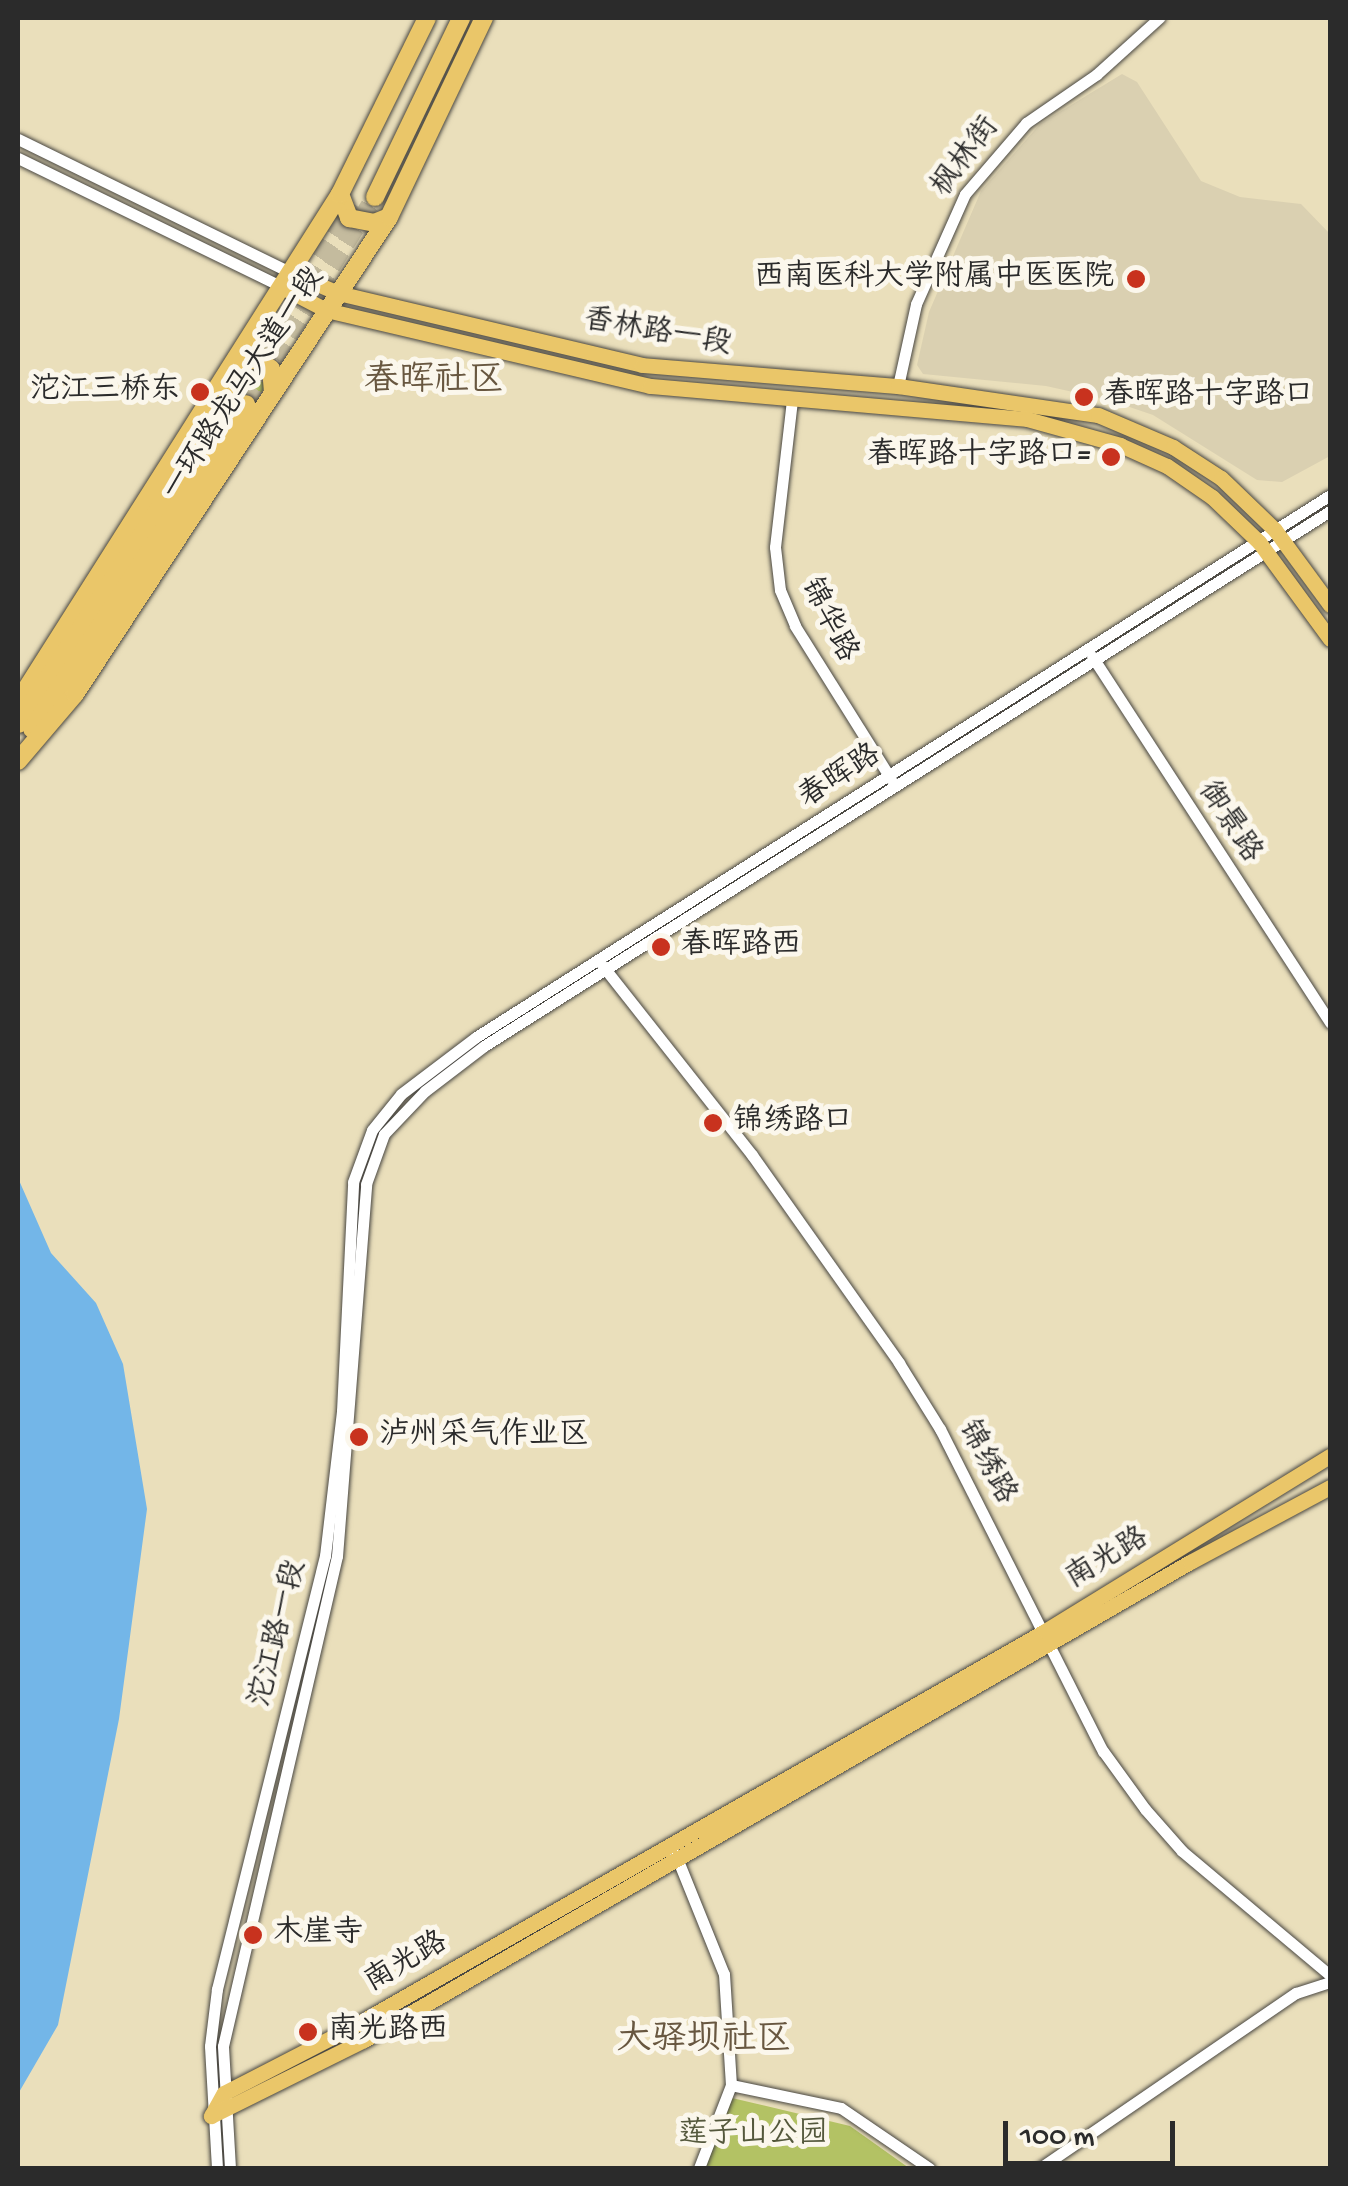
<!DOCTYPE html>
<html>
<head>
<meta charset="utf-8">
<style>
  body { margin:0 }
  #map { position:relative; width:1348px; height:2186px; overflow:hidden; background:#eadfbb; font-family:"Gochi Hand","LXGW WenKai TC",sans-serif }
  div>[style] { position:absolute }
  .built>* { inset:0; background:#dad0b1 }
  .green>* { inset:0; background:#b3c264 }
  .water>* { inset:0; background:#73b6e8 }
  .highway-tunnel>* { height:18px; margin-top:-9px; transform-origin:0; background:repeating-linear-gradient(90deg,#c4bb9e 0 18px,transparent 0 27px) }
  .roads { filter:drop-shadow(0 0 2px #484641) drop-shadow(0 0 2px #484641) }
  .minor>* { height:11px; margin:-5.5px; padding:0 5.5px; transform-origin:5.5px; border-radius:5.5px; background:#fff }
  .major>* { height:15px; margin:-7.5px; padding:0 7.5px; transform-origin:7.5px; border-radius:7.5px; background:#eac669 }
  .highway>* { height:18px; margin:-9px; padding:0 9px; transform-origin:9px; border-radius:9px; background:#eac669 }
  .dots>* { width:28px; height:28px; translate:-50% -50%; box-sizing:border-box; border:5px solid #fbf7ec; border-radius:50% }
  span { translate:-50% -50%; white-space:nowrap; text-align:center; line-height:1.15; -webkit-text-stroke:10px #fbf7ec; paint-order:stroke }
  .street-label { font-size:30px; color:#2b2b2b }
  .poi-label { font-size:30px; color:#2b2b2b }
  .right { translate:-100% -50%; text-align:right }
  .left { translate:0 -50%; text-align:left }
  .park-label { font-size:30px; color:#54583c }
  .quarter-label { font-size:35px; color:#685740 }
  .frame { position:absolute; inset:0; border:20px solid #2b2b2b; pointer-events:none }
  .scale { position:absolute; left:1003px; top:2121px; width:172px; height:45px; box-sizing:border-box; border:5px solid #2b2b2b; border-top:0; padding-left:12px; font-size:30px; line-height:35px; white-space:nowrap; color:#2b2b2b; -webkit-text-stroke:8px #fbf7ec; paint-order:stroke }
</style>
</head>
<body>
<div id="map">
  <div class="built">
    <div style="clip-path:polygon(1122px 74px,1137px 82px,1201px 181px,1240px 197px,1301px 204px,1330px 234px,1330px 456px,1282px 482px,1257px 480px,1153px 415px,1109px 400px,1046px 386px,923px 374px,917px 365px,929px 312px,981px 191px,1040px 124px)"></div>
  </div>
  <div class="green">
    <div style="clip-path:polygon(252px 368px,266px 384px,254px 407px,230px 388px)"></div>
    <div style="clip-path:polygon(732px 2098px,850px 2126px,909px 2168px,705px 2168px)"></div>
  </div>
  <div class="water">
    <div style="clip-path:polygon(18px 1178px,51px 1253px,96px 1303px,123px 1364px,147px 1509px,119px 1719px,58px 2025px,18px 2094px)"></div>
  </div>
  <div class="highway-tunnel">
    <div style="left:233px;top:395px;width:226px;rotate:-57.3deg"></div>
    <div style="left:246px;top:404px;width:244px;rotate:-58.1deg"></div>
  </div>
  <div class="roads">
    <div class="minor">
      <div style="left:18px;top:139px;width:303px;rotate:26.1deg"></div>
      <div style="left:18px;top:158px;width:294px;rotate:26deg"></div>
      <div style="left:898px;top:386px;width:84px;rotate:-77.6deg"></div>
      <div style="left:916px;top:304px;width:120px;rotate:-66deg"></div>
      <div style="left:965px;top:194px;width:94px;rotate:-49.3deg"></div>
      <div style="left:1026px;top:123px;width:86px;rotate:-34.6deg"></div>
      <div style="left:1097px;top:74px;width:84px;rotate:-42.1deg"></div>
      <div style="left:792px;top:400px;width:148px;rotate:96.6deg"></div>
      <div style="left:775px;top:547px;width:43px;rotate:83.4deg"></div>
      <div style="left:780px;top:590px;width:39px;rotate:67deg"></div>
      <div style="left:795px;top:626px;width:181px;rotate:57.9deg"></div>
      <div style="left:1092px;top:656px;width:437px;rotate:57deg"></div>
      <div style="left:602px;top:965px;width:242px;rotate:51.7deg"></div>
      <div style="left:752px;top:1155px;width:255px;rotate:54.7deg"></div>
      <div style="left:899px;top:1363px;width:78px;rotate:58.2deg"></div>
      <div style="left:940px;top:1429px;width:361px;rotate:63.2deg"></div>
      <div style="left:1103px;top:1751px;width:72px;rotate:54.1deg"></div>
      <div style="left:1145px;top:1809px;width:56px;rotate:48.6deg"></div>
      <div style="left:1182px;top:1851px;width:193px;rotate:40deg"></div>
      <div style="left:675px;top:1853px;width:131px;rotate:68deg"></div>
      <div style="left:724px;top:1974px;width:111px;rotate:86.4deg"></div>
      <div style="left:731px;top:2085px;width:89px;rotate:111.1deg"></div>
      <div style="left:731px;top:2085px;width:112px;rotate:11.8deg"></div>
      <div style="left:841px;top:2108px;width:107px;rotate:34.3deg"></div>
      <div style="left:217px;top:2168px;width:122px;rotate:-93.3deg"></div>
      <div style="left:210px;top:2046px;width:57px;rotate:-83deg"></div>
      <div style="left:217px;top:1989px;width:446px;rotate:-76deg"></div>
      <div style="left:325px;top:1556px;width:146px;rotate:-83.3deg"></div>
      <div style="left:342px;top:1411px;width:229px;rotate:-87.2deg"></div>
      <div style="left:353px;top:1182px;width:55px;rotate:-69.9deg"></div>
      <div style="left:372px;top:1130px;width:46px;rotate:-51.1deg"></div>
      <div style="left:401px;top:1094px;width:94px;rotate:-37.2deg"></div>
      <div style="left:476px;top:1037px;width:1011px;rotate:-32.4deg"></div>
      <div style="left:230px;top:2168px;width:122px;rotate:-93.3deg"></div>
      <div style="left:223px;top:2046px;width:503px;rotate:-76.9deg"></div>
      <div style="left:337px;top:1556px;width:373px;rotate:-85.5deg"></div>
      <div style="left:366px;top:1184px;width:53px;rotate:-70.2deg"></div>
      <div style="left:384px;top:1134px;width:59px;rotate:-46.4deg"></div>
      <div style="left:425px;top:1091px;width:74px;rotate:-37.3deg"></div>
      <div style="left:484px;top:1046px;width:1001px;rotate:-32.31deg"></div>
      <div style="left:1040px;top:2168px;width:310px;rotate:-34.4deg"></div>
      <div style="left:1296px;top:1993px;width:36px;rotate:-18deg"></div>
    </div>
    <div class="major">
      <div style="left:290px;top:272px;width:52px;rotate:23.6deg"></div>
      <div style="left:338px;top:293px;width:312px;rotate:13.3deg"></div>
      <div style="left:642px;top:365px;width:257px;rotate:4.7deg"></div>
      <div style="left:898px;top:386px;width:202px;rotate:8.3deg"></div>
      <div style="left:1098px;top:415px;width:82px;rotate:23.1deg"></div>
      <div style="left:1173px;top:447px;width:57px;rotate:32.9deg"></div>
      <div style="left:1221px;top:478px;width:75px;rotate:43.9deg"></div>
      <div style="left:1275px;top:530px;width:93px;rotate:53.7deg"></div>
      <div style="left:282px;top:287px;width:50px;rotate:27.6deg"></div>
      <div style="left:326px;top:310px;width:333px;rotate:13.2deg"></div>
      <div style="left:650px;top:386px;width:378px;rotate:5deg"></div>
      <div style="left:1027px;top:419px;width:97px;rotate:15.6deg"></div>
      <div style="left:1120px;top:445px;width:51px;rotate:24.1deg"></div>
      <div style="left:1167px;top:466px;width:55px;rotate:34.6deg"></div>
      <div style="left:1212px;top:497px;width:65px;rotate:43.8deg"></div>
      <div style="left:1259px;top:542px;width:120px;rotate:53.8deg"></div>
      <div style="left:211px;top:2116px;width:26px;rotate:-61deg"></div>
      <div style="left:224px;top:2093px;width:144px;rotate:-27.3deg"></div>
      <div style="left:352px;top:2027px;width:798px;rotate:-29.74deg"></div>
      <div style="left:1045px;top:1631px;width:334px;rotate:-31.6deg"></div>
      <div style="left:211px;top:2116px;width:171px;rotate:-26.4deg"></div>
      <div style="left:364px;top:2040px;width:954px;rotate:-30.06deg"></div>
      <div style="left:1190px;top:1562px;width:159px;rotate:-28.2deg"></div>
    </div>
    <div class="highway">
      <div style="left:340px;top:194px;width:26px;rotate:69deg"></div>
      <div style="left:349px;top:218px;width:25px;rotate:11deg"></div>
      <div style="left:374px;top:223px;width:16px;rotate:-22deg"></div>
      <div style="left:375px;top:197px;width:199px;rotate:-64.3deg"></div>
      <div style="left:231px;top:369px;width:23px;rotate:-25deg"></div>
      <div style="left:252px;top:359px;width:10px;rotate:17deg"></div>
      <div style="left:262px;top:362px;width:11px;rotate:38deg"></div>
      <div style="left:271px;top:369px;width:23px;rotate:85deg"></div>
      <div style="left:18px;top:702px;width:601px;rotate:-57.63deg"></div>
      <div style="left:340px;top:194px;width:196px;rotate:-63.7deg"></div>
      <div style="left:18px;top:724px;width:393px;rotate:-56.8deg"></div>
      <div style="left:32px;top:729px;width:389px;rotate:-56.6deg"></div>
      <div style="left:18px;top:761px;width:88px;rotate:-49.6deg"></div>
      <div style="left:75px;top:694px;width:571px;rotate:-56.64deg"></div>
      <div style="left:389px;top:217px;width:221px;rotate:-64.5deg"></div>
    </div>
  </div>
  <div class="dots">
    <div style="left:1136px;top:279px;background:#c8321e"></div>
    <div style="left:200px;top:392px;background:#c8321e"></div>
    <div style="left:1084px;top:397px;background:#c8321e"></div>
    <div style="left:1111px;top:457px;background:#c8321e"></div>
    <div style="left:661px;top:947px;background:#c8321e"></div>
    <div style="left:713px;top:1123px;background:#c8321e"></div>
    <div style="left:359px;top:1437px;background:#c8321e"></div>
    <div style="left:253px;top:1935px;background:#c8321e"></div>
    <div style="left:308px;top:2032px;background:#c8321e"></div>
  </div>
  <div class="street-label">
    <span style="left:967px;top:158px;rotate:-53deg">枫林街</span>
    <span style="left:657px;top:334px;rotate:10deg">香林路一段</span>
    <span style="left:245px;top:385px;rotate:-57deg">一环路龙马大道一段</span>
    <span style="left:827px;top:621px;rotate:63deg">锦华路</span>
    <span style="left:841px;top:778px;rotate:-33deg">春晖路</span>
    <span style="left:1228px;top:823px;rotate:57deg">御景路</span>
    <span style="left:985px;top:1463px;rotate:62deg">锦绣路</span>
    <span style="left:1108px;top:1560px;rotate:-31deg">南光路</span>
    <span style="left:280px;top:1634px;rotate:-76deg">沱江路一段</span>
    <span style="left:407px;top:1964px;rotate:-30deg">南光路</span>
  </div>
  <div class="poi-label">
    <span class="right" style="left:1114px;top:279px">西南医科大学附属中医医院</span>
    <span class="right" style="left:180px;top:392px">沱江三桥东</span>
    <span class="left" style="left:1104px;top:397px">春晖路十字路口</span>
    <span class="right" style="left:1091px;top:457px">春晖路十字路口=</span>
    <span class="left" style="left:681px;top:947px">春晖路西</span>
    <span class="left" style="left:733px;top:1123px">锦绣路口</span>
    <span class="left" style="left:379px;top:1437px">泸州采气作业区</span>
    <span class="left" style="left:273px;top:1935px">木崖寺</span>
    <span class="left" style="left:328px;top:2032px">南光路西</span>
  </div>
  <div class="park-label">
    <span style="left:753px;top:2136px">莲子山公园</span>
  </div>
  <div class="quarter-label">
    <span style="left:434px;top:383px">春晖社区</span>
    <span style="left:704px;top:2042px">大驿坝社区</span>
  </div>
  <div class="frame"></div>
  <div class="scale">100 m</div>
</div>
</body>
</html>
